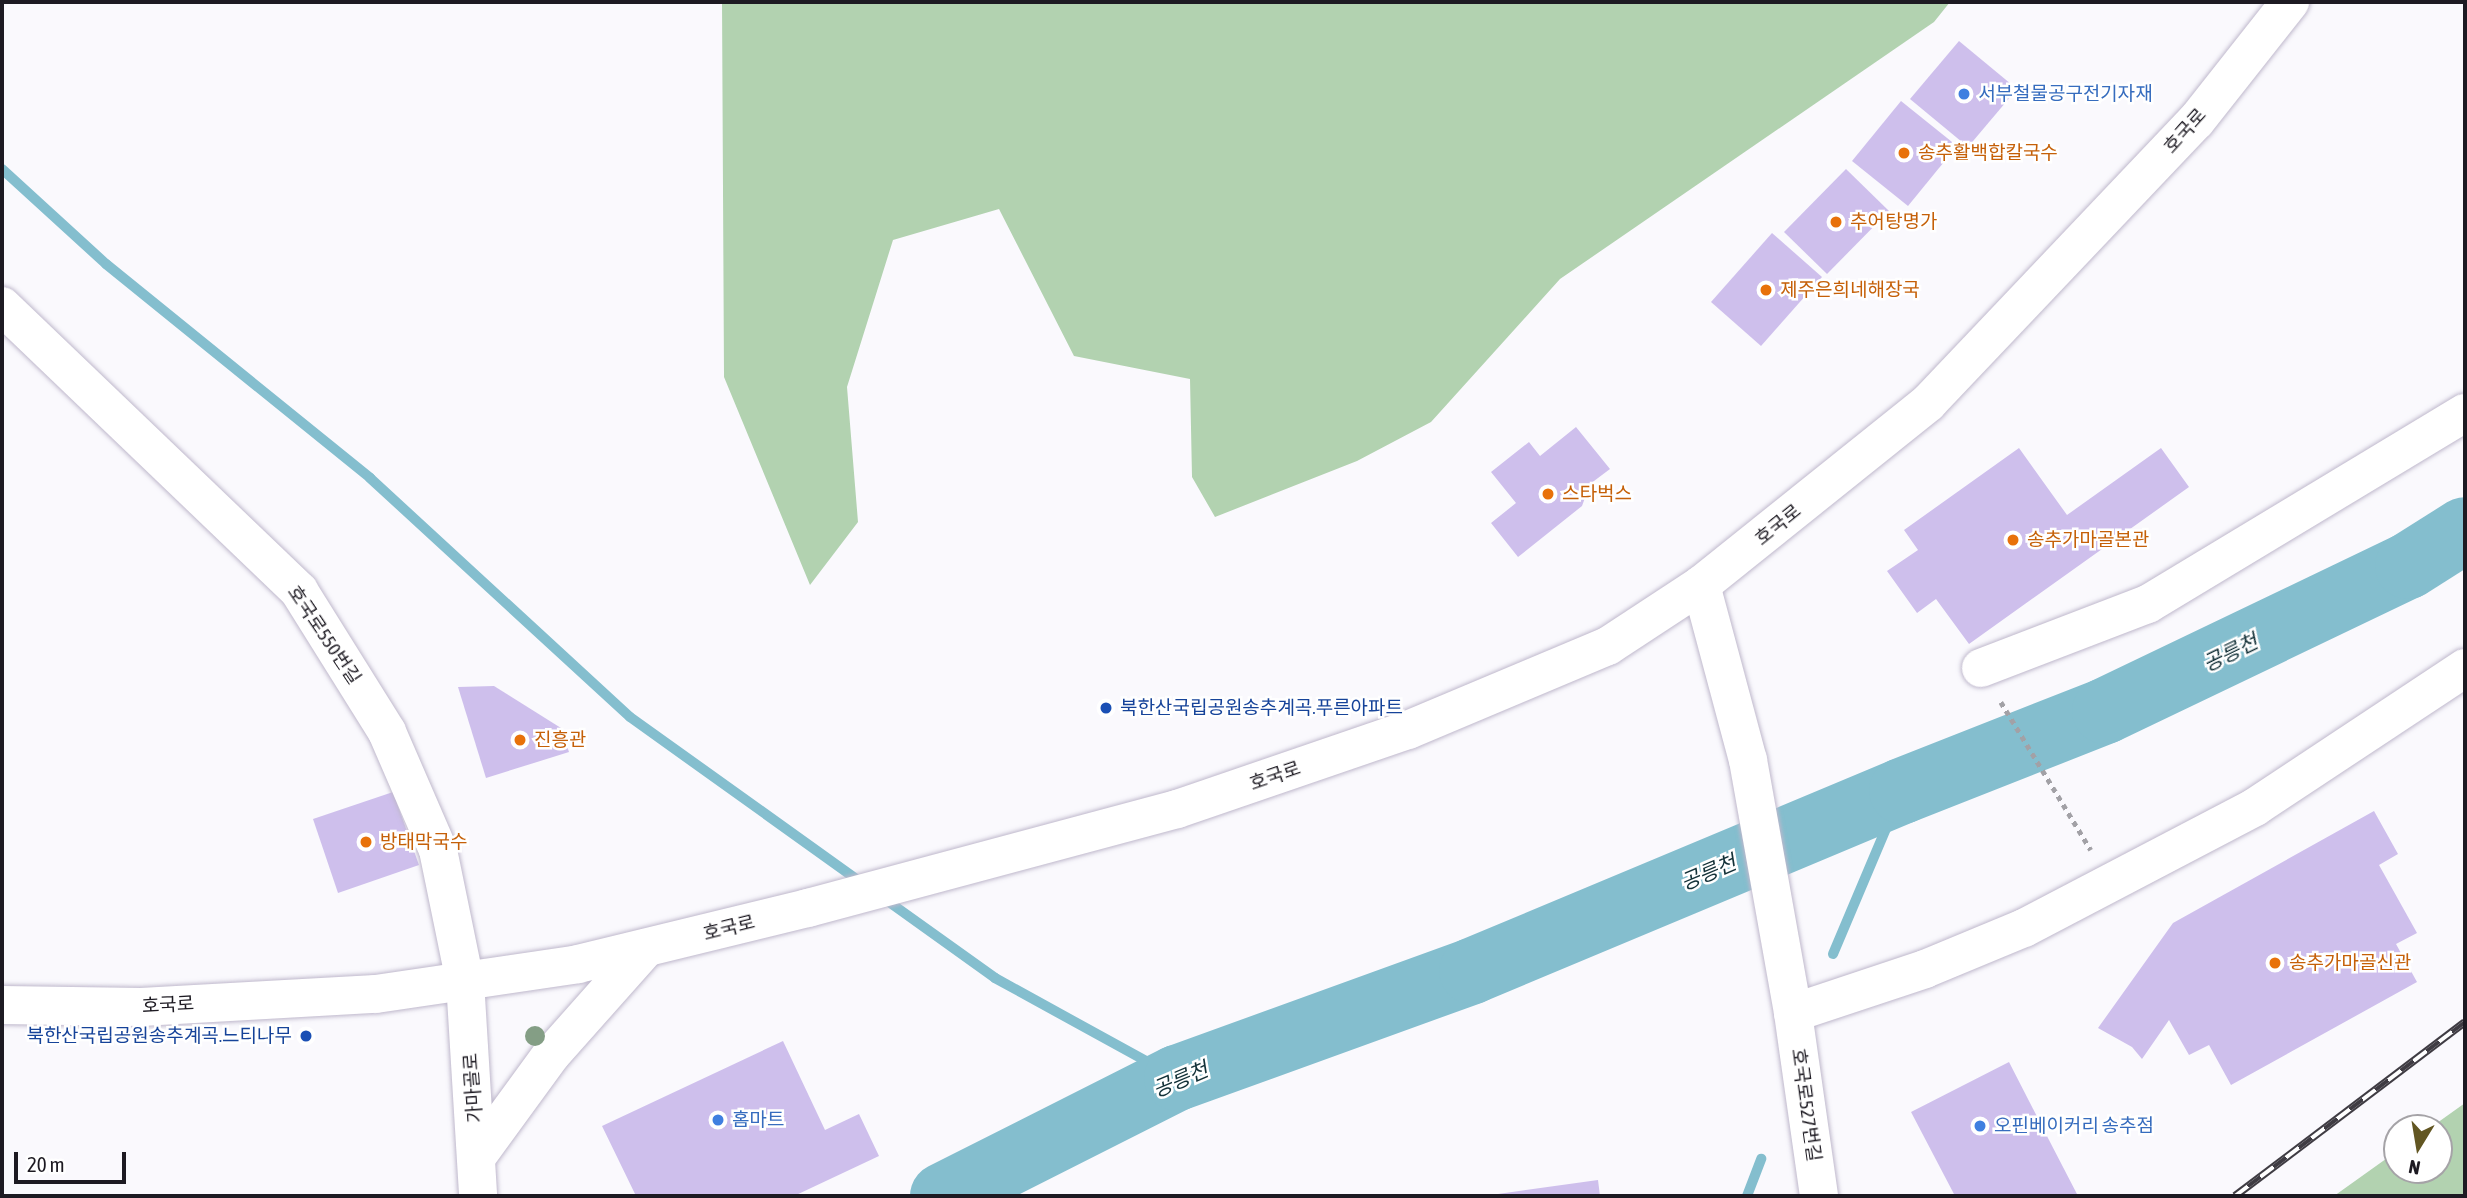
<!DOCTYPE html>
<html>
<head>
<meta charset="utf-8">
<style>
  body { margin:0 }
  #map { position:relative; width:2467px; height:1198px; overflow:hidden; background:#faf9fd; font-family:"Asap Condensed","Noto Sans KR",sans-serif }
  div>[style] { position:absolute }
  .green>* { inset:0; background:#b2d2b0 }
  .stream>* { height:10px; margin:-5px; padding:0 5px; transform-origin:5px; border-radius:5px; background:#84bece }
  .river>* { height:66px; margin:-33px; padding:0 33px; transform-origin:33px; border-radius:33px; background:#84bece }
  .building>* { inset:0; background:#cebfec }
  .path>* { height:4.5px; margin-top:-2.25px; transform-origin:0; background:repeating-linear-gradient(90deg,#a2a1a6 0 5px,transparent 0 10px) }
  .roads { filter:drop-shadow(0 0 2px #bfb8cc) drop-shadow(0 0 2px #bfb8cc) }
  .minor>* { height:38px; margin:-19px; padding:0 19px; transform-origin:19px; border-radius:19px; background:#fff }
  .major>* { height:38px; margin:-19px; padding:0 19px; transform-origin:19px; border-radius:19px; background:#fff }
  .rail>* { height:8px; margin-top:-4px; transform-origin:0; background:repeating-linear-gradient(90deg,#fff 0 16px,#3f3c43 0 32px); box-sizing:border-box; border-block:2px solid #3f3c43 }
  .trees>* { width:20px; height:20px; margin:-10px; border-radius:50%; background:#849e85 }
  .dots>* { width:19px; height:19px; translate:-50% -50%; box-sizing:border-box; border:4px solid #fff; border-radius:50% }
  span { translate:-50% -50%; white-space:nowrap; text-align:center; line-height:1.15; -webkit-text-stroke:5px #fff; paint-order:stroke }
  .shop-label { font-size:19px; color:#366cbe }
  .left { translate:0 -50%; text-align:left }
  .street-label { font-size:19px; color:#1d1a22 }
  .food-label { font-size:19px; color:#c56008 }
  .transit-label { font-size:19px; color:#164399 }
  .right { translate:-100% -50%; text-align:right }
  .water-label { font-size:21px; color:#123037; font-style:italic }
  .frame { position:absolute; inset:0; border:4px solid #1d1a22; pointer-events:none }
  .north { position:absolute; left:2383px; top:1114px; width:70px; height:70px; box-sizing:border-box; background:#fff; border:2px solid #a5a3a7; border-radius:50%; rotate:191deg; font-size:19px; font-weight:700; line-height:28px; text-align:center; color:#1d1a22 }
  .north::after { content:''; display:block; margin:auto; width:24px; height:32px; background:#625622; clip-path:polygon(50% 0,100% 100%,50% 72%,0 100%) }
  .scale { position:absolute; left:14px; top:1152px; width:112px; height:32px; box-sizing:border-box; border:4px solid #1d1a22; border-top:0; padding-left:9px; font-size:21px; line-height:24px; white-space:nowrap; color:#1d1a22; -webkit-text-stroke:5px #fff; paint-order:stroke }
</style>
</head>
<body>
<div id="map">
  <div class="green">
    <div style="clip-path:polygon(722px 2px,1950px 2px,1934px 22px,1560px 279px,1431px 422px,1357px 461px,1215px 517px,1192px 477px,1190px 379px,1074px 356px,999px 209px,893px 240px,847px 387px,858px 522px,810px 585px,724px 377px)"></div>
    <div style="clip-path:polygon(2465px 1103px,2465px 1196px,2334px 1196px,2397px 1151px,2397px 1170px,2439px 1170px,2439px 1128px,2430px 1128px)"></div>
  </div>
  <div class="stream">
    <div style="left:2px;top:169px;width:141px;rotate:42.4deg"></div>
    <div style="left:106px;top:264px;width:340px;rotate:39deg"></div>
    <div style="left:370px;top:478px;width:353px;rotate:42.6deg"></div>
    <div style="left:630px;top:717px;width:287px;rotate:35.6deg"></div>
    <div style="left:882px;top:897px;width:139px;rotate:35.6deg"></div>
    <div style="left:995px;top:978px;width:208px;rotate:28.8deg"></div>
    <div style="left:1833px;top:954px;width:177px;rotate:-67.1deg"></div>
    <div style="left:1747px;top:1196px;width:40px;rotate:-69deg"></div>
  </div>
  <div class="river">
    <div style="left:943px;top:1196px;width:262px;rotate:-26.8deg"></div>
    <div style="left:1177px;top:1078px;width:314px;rotate:-19.9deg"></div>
    <div style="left:1472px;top:971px;width:466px;rotate:-22.7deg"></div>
    <div style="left:1902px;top:791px;width:218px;rotate:-21.5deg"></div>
    <div style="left:2105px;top:711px;width:336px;rotate:-25.6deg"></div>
    <div style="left:2408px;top:566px;width:67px;rotate:-32.3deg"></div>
  </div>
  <div class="building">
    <div style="clip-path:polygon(1959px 41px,2017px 89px,1968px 147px,1910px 99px)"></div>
    <div style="clip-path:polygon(1901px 101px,1957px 146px,1908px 206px,1852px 161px)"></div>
    <div style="clip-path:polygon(1846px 169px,1889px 211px,1827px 274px,1784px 232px)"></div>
    <div style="clip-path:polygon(1772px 233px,1822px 277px,1761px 346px,1711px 302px)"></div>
    <div style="clip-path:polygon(1576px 427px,1610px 469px,1590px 484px,1582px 506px,1518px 557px,1491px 523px,1516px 503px,1491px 472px,1529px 442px,1540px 456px)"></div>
    <div style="clip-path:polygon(2019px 448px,2067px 515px,2161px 448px,2189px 487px,1969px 644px,1936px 599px,1917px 613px,1887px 571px,1918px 550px,1904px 530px)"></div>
    <div style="clip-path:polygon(494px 686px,561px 728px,569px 752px,486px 778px,458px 687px)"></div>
    <div style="clip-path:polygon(393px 792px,419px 865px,338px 893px,313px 819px)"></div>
    <div style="clip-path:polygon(2374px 811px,2398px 854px,2379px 865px,2417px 933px,2396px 944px,2417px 982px,2231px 1085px,2209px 1045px,2189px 1055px,2169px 1020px,2142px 1059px,2132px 1047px,2098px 1028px,2173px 923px)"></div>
    <div style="clip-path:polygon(783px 1041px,825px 1130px,859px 1114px,879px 1156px,794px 1196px,636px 1196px,602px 1126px)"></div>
    <div style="clip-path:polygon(2009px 1062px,2049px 1140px,2078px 1196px,1955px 1196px,1911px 1112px)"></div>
    <div style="clip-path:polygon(1598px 1180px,1600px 1196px,1491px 1196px,1491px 1195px)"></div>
  </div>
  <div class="path">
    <div style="left:2001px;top:702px;width:173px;rotate:58.7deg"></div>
  </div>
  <div class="roads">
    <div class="minor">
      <div style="left:2px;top:306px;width:412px;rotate:43.8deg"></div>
      <div style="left:299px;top:591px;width:166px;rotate:58deg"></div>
      <div style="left:387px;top:732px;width:129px;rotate:66.6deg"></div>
      <div style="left:438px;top:850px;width:134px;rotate:78.4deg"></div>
      <div style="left:1701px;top:585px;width:181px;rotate:75deg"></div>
      <div style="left:1748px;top:760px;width:257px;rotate:79.9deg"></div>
      <div style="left:1793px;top:1013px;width:185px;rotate:81.9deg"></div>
      <div style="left:1981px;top:668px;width:179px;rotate:-21deg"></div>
      <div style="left:2148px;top:604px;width:370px;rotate:-31.1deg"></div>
      <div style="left:2px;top:1005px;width:139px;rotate:0.8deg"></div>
      <div style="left:141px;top:1007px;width:235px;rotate:-3.2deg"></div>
      <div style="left:376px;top:994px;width:204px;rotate:-8.4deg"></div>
      <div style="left:578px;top:964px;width:237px;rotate:-13.7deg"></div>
      <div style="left:808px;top:908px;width:382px;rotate:-15deg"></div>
      <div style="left:1177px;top:809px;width:244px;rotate:-18.9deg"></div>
      <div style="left:1408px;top:730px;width:217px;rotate:-22.8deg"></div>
      <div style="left:1608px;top:646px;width:111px;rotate:-33.3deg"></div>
      <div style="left:1701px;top:585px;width:291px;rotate:-38.7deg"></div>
      <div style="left:1928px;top:403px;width:389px;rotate:-46.5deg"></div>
      <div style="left:2196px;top:121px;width:152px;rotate:-51.7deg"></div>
      <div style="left:1793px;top:1013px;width:139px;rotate:-18.4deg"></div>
      <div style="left:1925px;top:969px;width:107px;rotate:-22.5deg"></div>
      <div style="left:2024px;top:928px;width:261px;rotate:-27.6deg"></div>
      <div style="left:2255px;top:807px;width:252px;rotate:-33.5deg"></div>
    </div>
    <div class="major">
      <div style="left:465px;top:981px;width:215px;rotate:86.5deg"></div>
      <div style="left:478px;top:1155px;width:124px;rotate:-53.9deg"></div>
      <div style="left:551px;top:1055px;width:143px;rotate:-48.4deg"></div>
    </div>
  </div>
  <div class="rail">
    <div style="left:2235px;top:1196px;width:288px;rotate:-37.1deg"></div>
  </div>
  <div class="trees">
    <div style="left:535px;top:1036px"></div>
  </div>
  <div class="dots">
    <div style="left:1964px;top:94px;background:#3f7fe0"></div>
    <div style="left:1904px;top:153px;background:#e8710a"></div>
    <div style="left:1836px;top:222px;background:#e8710a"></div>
    <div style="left:1766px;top:290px;background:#e8710a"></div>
    <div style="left:1548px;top:494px;background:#e8710a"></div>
    <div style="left:2013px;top:540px;background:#e8710a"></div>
    <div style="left:1106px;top:708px;background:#1a4fb4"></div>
    <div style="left:520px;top:740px;background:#e8710a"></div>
    <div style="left:366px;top:842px;background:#e8710a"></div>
    <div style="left:2275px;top:963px;background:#e8710a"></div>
    <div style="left:306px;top:1036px;background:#1a4fb4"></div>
    <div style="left:718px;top:1120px;background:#3f7fe0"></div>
    <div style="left:1980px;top:1126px;background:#3f7fe0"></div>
  </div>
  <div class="shop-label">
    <span class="left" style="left:1978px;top:94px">서부철물공구전기자재</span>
    <span class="left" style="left:732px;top:1120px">홈마트</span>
    <span class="left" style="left:1994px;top:1126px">오핀베이커리 송추점</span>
  </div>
  <div class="street-label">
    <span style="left:2185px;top:131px;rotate:-48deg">호국로</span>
    <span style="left:1778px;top:525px;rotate:-39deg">호국로</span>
    <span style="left:324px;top:635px;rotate:56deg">호국로550번길</span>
    <span style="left:1275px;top:776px;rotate:-19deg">호국로</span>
    <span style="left:729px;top:928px;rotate:-14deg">호국로</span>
    <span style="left:168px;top:1005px;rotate:-3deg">호국로</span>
    <span style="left:473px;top:1088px;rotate:-94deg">가마골로</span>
    <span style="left:1806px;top:1105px;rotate:82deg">호국로527번길</span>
  </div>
  <div class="food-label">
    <span class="left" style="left:1918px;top:153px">송추활백합칼국수</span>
    <span class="left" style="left:1850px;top:222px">추어탕명가</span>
    <span class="left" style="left:1780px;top:290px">제주은희네해장국</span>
    <span class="left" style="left:1562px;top:494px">스타벅스</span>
    <span class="left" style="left:2027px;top:540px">송추가마골본관</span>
    <span class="left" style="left:534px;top:740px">진흥관</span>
    <span class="left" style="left:380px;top:842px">방태막국수</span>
    <span class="left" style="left:2289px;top:963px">송추가마골신관</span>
  </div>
  <div class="transit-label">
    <span class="left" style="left:1120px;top:708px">북한산국립공원송추계곡.푸른아파트</span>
    <span class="right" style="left:292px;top:1036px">북한산국립공원송추계곡.느티나무</span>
  </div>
  <div class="water-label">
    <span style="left:2230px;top:652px;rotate:-26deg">공릉천</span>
    <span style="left:1708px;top:872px;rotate:-23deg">공릉천</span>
    <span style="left:1180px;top:1079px;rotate:-23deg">공릉천</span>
  </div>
  <div class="frame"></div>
  <div class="north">N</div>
  <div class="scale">20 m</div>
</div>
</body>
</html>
